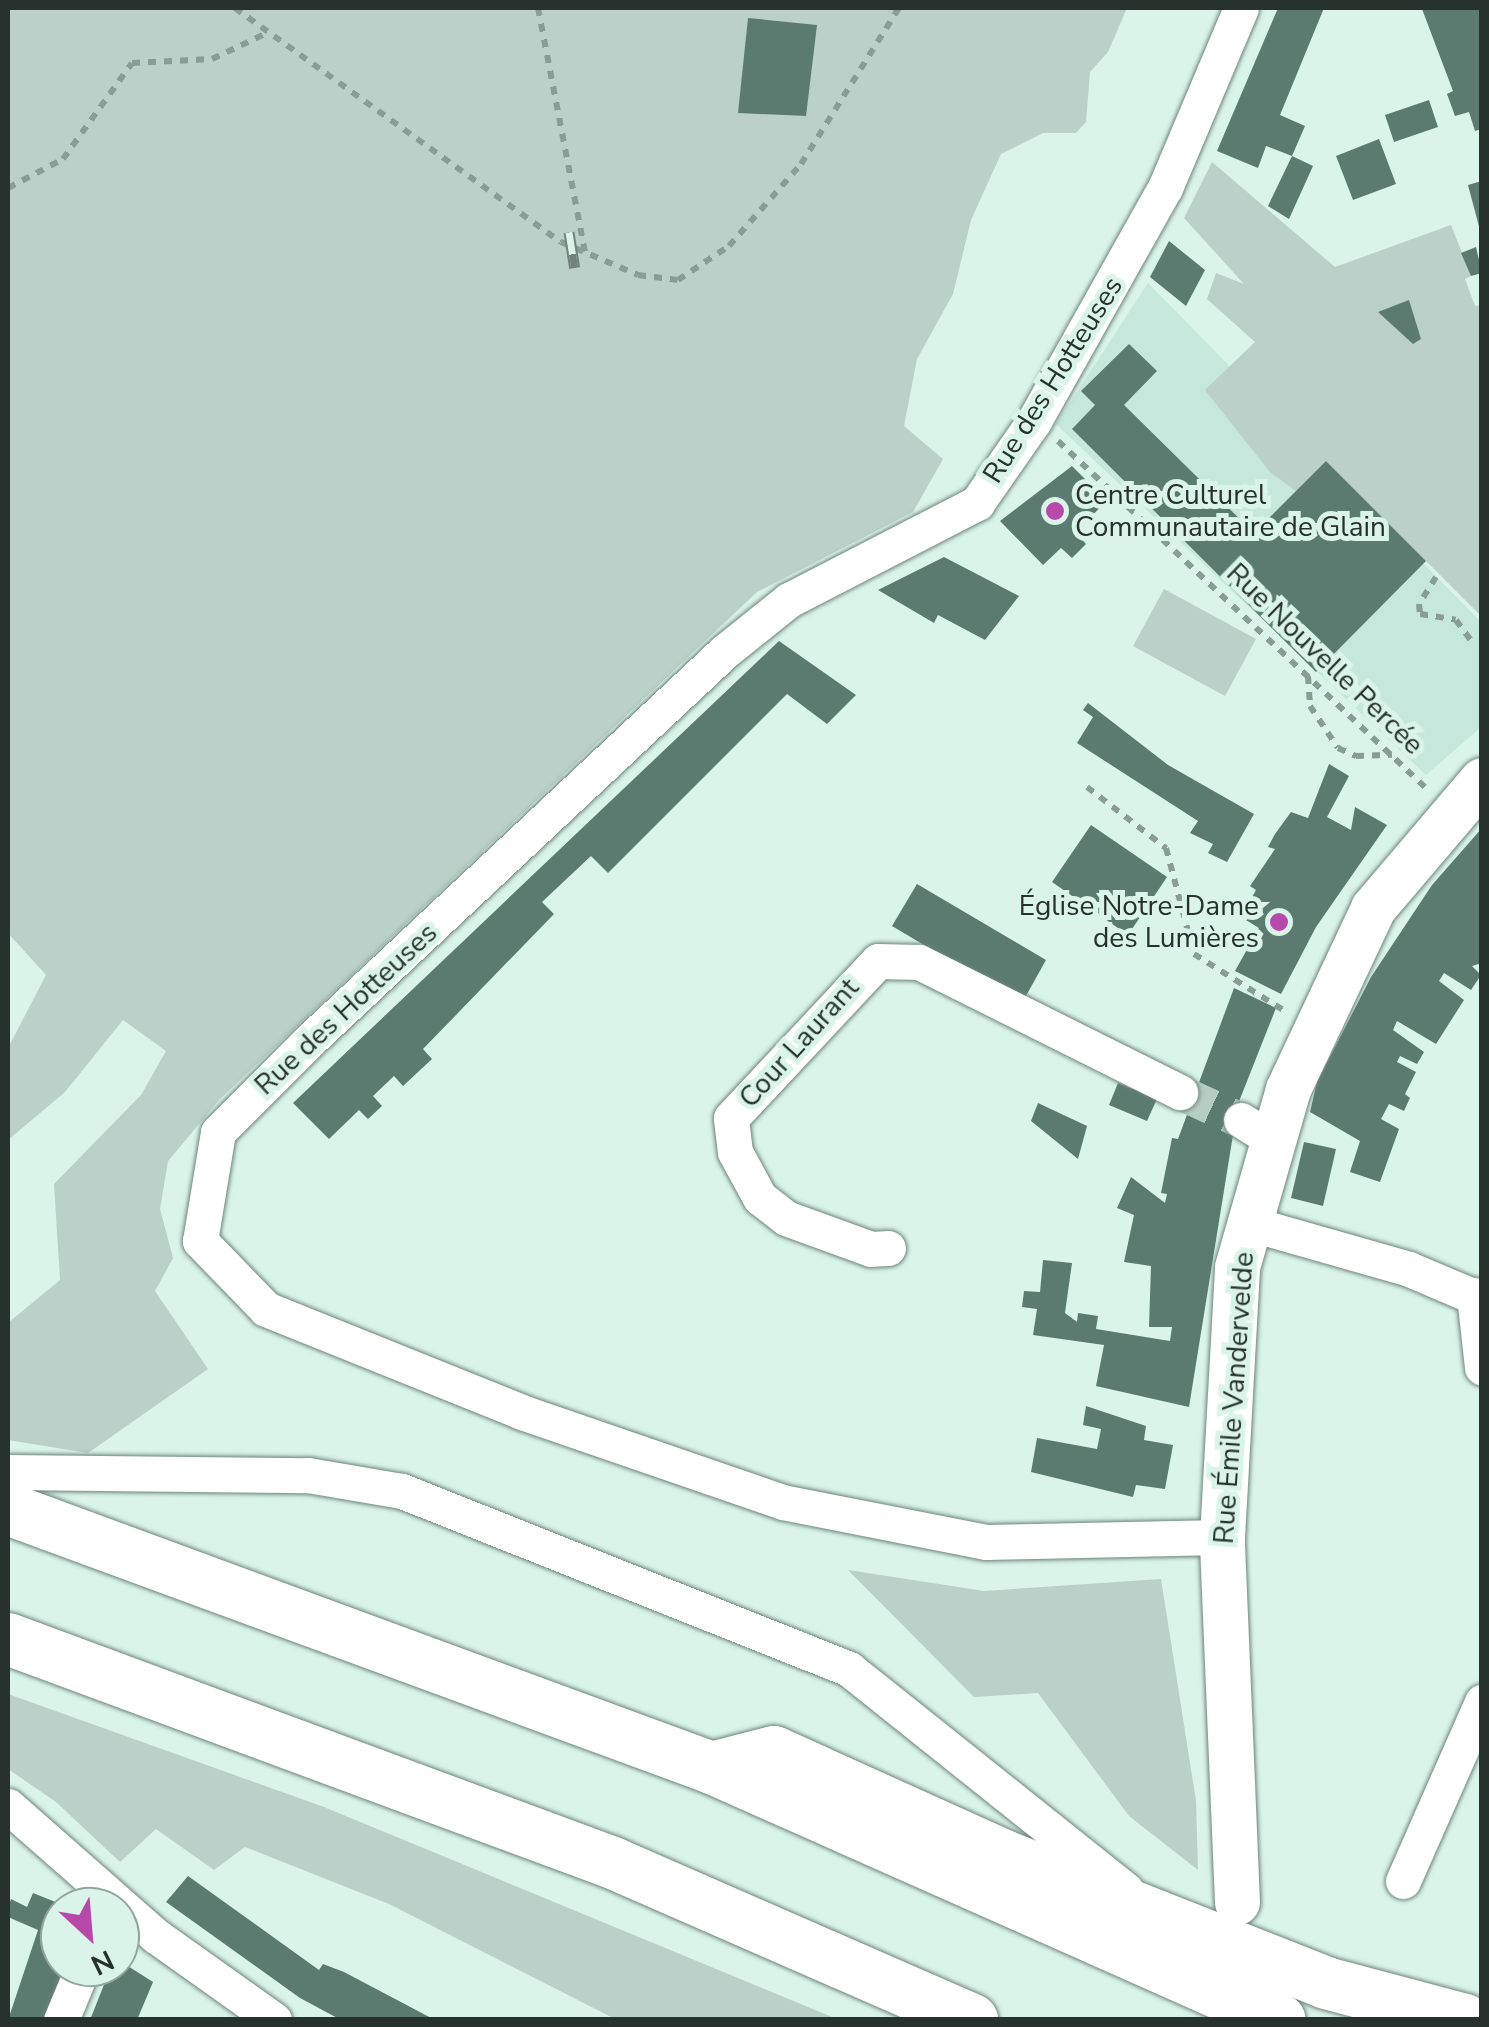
<!DOCTYPE html>
<html>
<head>
<meta charset="utf-8">
<style>
  body { margin:0 }
  #map { position:relative; width:1489px; height:2027px; overflow:hidden; background:#daf4ea; font-family:"Nunito Sans",sans-serif }
  div>[style] { position:absolute }
  .built>* { inset:0; background:#c6e7db }
  .green>* { inset:0; background:#bad0c8 }
  .building>* { inset:0; background:#5b7b70 }
  .minor-tunnel>* { height:35px; margin-top:-17.5px; transform-origin:0; background:repeating-linear-gradient(90deg,#b6cdc4 0 35px,transparent 0 53px) }
  .path>* { height:6px; margin-top:-3px; transform-origin:0; background:repeating-linear-gradient(90deg,#899c95 0 8px,transparent 0 16px) }
  .roads { filter:drop-shadow(0 0 2px #6d847b) drop-shadow(0 0 2px #6d847b) }
  .minor>* { height:35px; margin:-17.5px; padding:0 17.5px; transform-origin:17.5px; border-radius:17.5px; background:#fff }
  .major>* { height:45px; margin:-22.5px; padding:0 22.5px; transform-origin:22.5px; border-radius:22.5px; background:#fff }
  .highway>* { height:52px; margin:-26px; padding:0 26px; transform-origin:26px; border-radius:26px; background:#fff }
  .rail>* { height:11px; margin-top:-5.5px; transform-origin:0; background:repeating-linear-gradient(90deg,#daf4ea 0 22px,#72837d 0 44px); box-sizing:border-box; border-block:2px solid #72837d }
  .dots>* { width:28px; height:28px; translate:-50% -50%; box-sizing:border-box; border:5px solid #daf4ea; border-radius:50% }
  span { translate:-50% -50%; white-space:nowrap; text-align:center; line-height:1.15; -webkit-text-stroke:10px #daf4ea; paint-order:stroke }
  .street-label { font-size:28px; color:#27312e }
  .poi-label { font-size:28px; color:#27312e }
  .left { translate:0 -50%; text-align:left }
  .right { translate:-100% -50%; text-align:right }
  .frame { position:absolute; inset:0; border:10px solid #27312e; pointer-events:none }
  .north { position:absolute; left:40px; top:1887px; width:100px; height:100px; box-sizing:border-box; background:#daf4ea; border:2px solid #92a69f; border-radius:50%; rotate:154deg; font-size:28px; font-weight:700; line-height:40px; text-align:center; color:#27312e }
  .north::after { content:''; display:block; margin:auto; width:35px; height:45px; background:#b649a9; clip-path:polygon(50% 0,100% 100%,50% 72%,0 100%) }
</style>
</head>
<body>
<div id="map">
  <div class="built">
    <div style="clip-path:polygon(1148px 283px,1481px 622px,1481px 727px,1426px 775px,1056px 424px)"></div>
  </div>
  <div class="green">
    <div style="clip-path:polygon(8px 8px,1127px 8px,1108px 52px,1090px 72px,1086px 122px,1076px 133px,1043px 133px,1001px 154px,971px 220px,953px 294px,917px 359px,904px 426px,943px 459px,913px 512px,757px 592px,220px 1099px,168px 1161px,160px 1209px,173px 1258px,155px 1291px,208px 1369px,88px 1453px,8px 1440px,8px 1323px,60px 1280px,54px 1184px,141px 1095px,166px 1051px,123px 1020px,65px 1092px,8px 1140px,8px 1048px,46px 975px,8px 933px)"></div>
    <div style="clip-path:polygon(1212px 162px,1335px 267px,1451px 225px,1471px 276px,1465px 279px,1475px 306px,1481px 305px,1481px 616px,1326px 461px,1296px 491px,1270px 472px,1205px 390px,1255px 342px,1207px 299px,1216px 273px,1244px 284px,1184px 218px)"></div>
    <div style="clip-path:polygon(1164px 589px,1256px 639px,1225px 696px,1133px 646px)"></div>
    <div style="clip-path:polygon(848px 1570px,984px 1591px,1161px 1579px,1196px 1801px,1198px 1870px,1129px 1816px,1038px 1693px,974px 1697px)"></div>
    <div style="clip-path:polygon(8px 1694px,324px 1807px,837px 2019px,615px 2019px,389px 1904px,245px 1847px,214px 1870px,156px 1829px,120px 1862px,56px 1802px,8px 1769px)"></div>
  </div>
  <div class="building">
    <div style="clip-path:polygon(1278px 8px,1324px 8px,1280px 115px,1305px 126px,1292px 156px,1266px 146px,1258px 168px,1217px 151px)"></div>
    <div style="clip-path:polygon(1482px 8px,1482px 129px,1475px 131px,1469px 112px,1455px 116px,1447px 94px,1453px 91px,1422px 9px)"></div>
    <div style="clip-path:polygon(748px 18px,817px 25px,806px 116px,738px 113px)"></div>
    <div style="clip-path:polygon(1429px 100px,1438px 127px,1394px 142px,1385px 115px)"></div>
    <div style="clip-path:polygon(1379px 139px,1396px 184px,1353px 200px,1336px 156px)"></div>
    <div style="clip-path:polygon(1292px 156px,1313px 166px,1289px 219px,1268px 206px)"></div>
    <div style="clip-path:polygon(1482px 181px,1482px 234px,1481px 234px,1468px 185px)"></div>
    <div style="clip-path:polygon(1169px 241px,1205px 270px,1186px 306px,1150px 277px)"></div>
    <div style="clip-path:polygon(1476px 247px,1482px 273px,1471px 276px,1461px 253px)"></div>
    <div style="clip-path:polygon(1409px 300px,1421px 339px,1413px 344px,1378px 312px)"></div>
    <div style="clip-path:polygon(1129px 344px,1157px 371px,1124px 405px,1254px 533px,1326px 461px,1426px 561px,1316px 672px,1072px 429px,1095px 405px,1081px 391px)"></div>
    <div style="clip-path:polygon(1072px 466px,1107px 501px,1075px 532px,1086px 544px,1072px 558px,1061px 548px,1043px 565px,1000px 521px)"></div>
    <div style="clip-path:polygon(944px 557px,1019px 596px,985px 640px,938px 615px,934px 623px,878px 590px)"></div>
    <div style="clip-path:polygon(779px 641px,856px 695px,827px 724px,787px 694px,608px 873px,591px 856px,542px 902px,554px 914px,423px 1049px,432px 1059px,403px 1086px,394px 1076px,373px 1096px,382px 1106px,368px 1119px,359px 1110px,329px 1139px,293px 1103px)"></div>
    <div style="clip-path:polygon(1088px 703px,1168px 765px,1254px 814px,1227px 862px,1208px 853px,1213px 844px,1190px 833px,1198px 821px,1077px 743px,1093px 717px,1083px 710px)"></div>
    <div style="clip-path:polygon(1329px 764px,1349px 776px,1327px 817px,1351px 830px,1355px 807px,1387px 825px,1316px 927px,1281px 994px,1235px 971px,1259px 928px,1241px 917px,1256px 890px,1250px 886px,1275px 849px,1268px 847px,1275px 834px,1291px 812px,1308px 818px)"></div>
    <div style="clip-path:polygon(1091px 825px,1167px 877px,1128px 935px,1052px 882px)"></div>
    <div style="clip-path:polygon(1482px 828px,1482px 963px,1472px 966px,1481px 975px,1471px 990px,1444px 973px,1439px 981px,1464px 1000px,1436px 1044px,1397px 1021px,1393px 1030px,1424px 1052px,1417px 1064px,1400px 1056px,1397px 1062px,1416px 1072px,1405px 1094px,1410px 1098px,1404px 1111px,1389px 1104px,1381px 1119px,1399px 1129px,1380px 1182px,1350px 1172px,1360px 1141px,1310px 1112px,1317px 1082px,1371px 977px,1432px 885px)"></div>
    <div style="clip-path:polygon(917px 884px,1046px 960px,1022px 1003px,892px 926px)"></div>
    <div style="clip-path:polygon(1234px 988px,1276px 1008px,1238px 1104px,1189px 1407px,1096px 1386px,1104px 1345px,1033px 1335px,1037px 1309px,1022px 1307px,1024px 1291px,1040px 1292px,1043px 1260px,1072px 1263px,1065px 1313px,1077px 1322px,1078px 1313px,1098px 1316px,1096px 1329px,1170px 1341px,1172px 1327px,1149px 1327px,1151px 1266px,1124px 1262px,1134px 1215px,1117px 1208px,1131px 1177px,1165px 1203px,1167px 1194px,1161px 1193px,1172px 1138px,1178px 1139px)"></div>
    <div style="clip-path:polygon(1118px 1083px,1157px 1099px,1147px 1121px,1109px 1105px)"></div>
    <div style="clip-path:polygon(1038px 1103px,1087px 1126px,1078px 1159px,1031px 1121px)"></div>
    <div style="clip-path:polygon(1304px 1142px,1336px 1149px,1323px 1206px,1291px 1198px)"></div>
    <div style="clip-path:polygon(1086px 1406px,1146px 1426px,1144px 1440px,1173px 1445px,1165px 1489px,1136px 1485px,1133px 1497px,1031px 1472px,1037px 1438px,1097px 1449px,1101px 1429px,1083px 1425px)"></div>
    <div style="clip-path:polygon(188px 1876px,319px 1970px,323px 1964px,344px 1972px,435px 2020px,341px 2020px,300px 1998px,166px 1902px)"></div>
    <div style="clip-path:polygon(33px 1893px,68px 1907px,60px 1907px,60px 1967px,68px 1967px,46px 2020px,8px 2020px,38px 1930px,8px 1917px,8px 1907px,11px 1899px,27px 1907px)"></div>
    <div style="clip-path:polygon(120px 1961px,153px 1982px,137px 2020px,90px 2020px,111px 1967px)"></div>
  </div>
  <div class="minor-tunnel">
    <div style="left:1180px;top:1092px;width:67px;rotate:24.7deg"></div>
  </div>
  <div class="path">
    <div style="left:235px;top:8px;width:401px;rotate:35.7deg"></div>
    <div style="left:561px;top:242px;width:84px;rotate:23.2deg"></div>
    <div style="left:638px;top:275px;width:40px;rotate:7.1deg"></div>
    <div style="left:678px;top:280px;width:61px;rotate:-33.7deg"></div>
    <div style="left:729px;top:246px;width:109px;rotate:-48.7deg"></div>
    <div style="left:801px;top:164px;width:184px;rotate:-57.9deg"></div>
    <div style="left:538px;top:8px;width:248px;rotate:79.1deg"></div>
    <div style="left:8px;top:188px;width:62px;rotate:-27.8deg"></div>
    <div style="left:63px;top:159px;width:118px;rotate:-54.3deg"></div>
    <div style="left:132px;top:63px;width:80px;rotate:-2.9deg"></div>
    <div style="left:212px;top:59px;width:63px;rotate:-25.3deg"></div>
    <div style="left:1058px;top:441px;width:507px;rotate:43.32deg"></div>
    <div style="left:1436px;top:577px;width:32px;rotate:122deg"></div>
    <div style="left:1419px;top:604px;width:10px;rotate:84deg"></div>
    <div style="left:1420px;top:614px;width:36px;rotate:9deg"></div>
    <div style="left:1456px;top:620px;width:27px;rotate:54deg"></div>
    <div style="left:1308px;top:676px;width:30px;rotate:86deg"></div>
    <div style="left:1310px;top:706px;width:50px;rotate:56.3deg"></div>
    <div style="left:1338px;top:748px;width:20px;rotate:24deg"></div>
    <div style="left:1356px;top:756px;width:36px;rotate:-2deg"></div>
    <div style="left:1087px;top:787px;width:100px;rotate:37.7deg"></div>
    <div style="left:1166px;top:848px;width:110px;rotate:75.2deg"></div>
    <div style="left:1194px;top:954px;width:107px;rotate:32.1deg"></div>
  </div>
  <div class="roads">
    <div class="minor">
      <div style="left:1241px;top:1120px;width:34px;rotate:32deg"></div>
      <div style="left:1248px;top:1223px;width:167px;rotate:15.9deg"></div>
      <div style="left:1409px;top:1269px;width:79px;rotate:23deg"></div>
      <div style="left:888px;top:1248px;width:17px;rotate:177deg"></div>
      <div style="left:871px;top:1249px;width:90px;rotate:-160deg"></div>
      <div style="left:786px;top:1218px;width:33px;rotate:-142deg"></div>
      <div style="left:760px;top:1198px;width:52px;rotate:-118.5deg"></div>
      <div style="left:735px;top:1152px;width:34px;rotate:-97deg"></div>
      <div style="left:731px;top:1118px;width:215px;rotate:-46.9deg"></div>
      <div style="left:878px;top:961px;width:41px;rotate:1.4deg"></div>
      <div style="left:919px;top:962px;width:292px;rotate:26.5deg"></div>
      <div style="left:1474px;top:1295px;width:73px;rotate:83.7deg"></div>
      <div style="left:8px;top:1472px;width:300px;rotate:0.6deg"></div>
      <div style="left:308px;top:1475px;width:95px;rotate:9.7deg"></div>
      <div style="left:402px;top:1491px;width:481px;rotate:21.7deg"></div>
      <div style="left:849px;top:1669px;width:354px;rotate:38.6deg"></div>
      <div style="left:1222px;top:1537px;width:236px;rotate:178.8deg"></div>
      <div style="left:986px;top:1542px;width:207px;rotate:-168.9deg"></div>
      <div style="left:783px;top:1502px;width:276px;rotate:-161deg"></div>
      <div style="left:522px;top:1412px;width:276px;rotate:-158.1deg"></div>
      <div style="left:266px;top:1309px;width:95px;rotate:-134.1deg"></div>
      <div style="left:200px;top:1241px;width:110px;rotate:-80.6deg"></div>
      <div style="left:218px;top:1132px;width:130px;rotate:-45deg"></div>
      <div style="left:310px;top:1040px;width:567px;rotate:-43.14deg"></div>
      <div style="left:724px;top:652px;width:83px;rotate:-38.7deg"></div>
      <div style="left:789px;top:600px;width:212px;rotate:-27.3deg"></div>
      <div style="left:977px;top:503px;width:100px;rotate:-55.2deg"></div>
      <div style="left:1034px;top:421px;width:267px;rotate:-60.7deg"></div>
      <div style="left:1165px;top:188px;width:195px;rotate:-67.1deg"></div>
      <div style="left:8px;top:1806px;width:197px;rotate:41.3deg"></div>
      <div style="left:156px;top:1936px;width:145px;rotate:35.4deg"></div>
      <div style="left:1403px;top:1881px;width:196px;rotate:-66.2deg"></div>
      <div style="left:61px;top:2020px;width:57px;rotate:-67.5deg"></div>
    </div>
    <div class="major">
      <div style="left:1237px;top:1902px;width:365px;rotate:-92.4deg"></div>
      <div style="left:1222px;top:1537px;width:270px;rotate:-86.8deg"></div>
      <div style="left:1237px;top:1267px;width:185px;rotate:-74deg"></div>
      <div style="left:1288px;top:1089px;width:200px;rotate:-64.8deg"></div>
      <div style="left:1373px;top:908px;width:168px;rotate:-49.6deg"></div>
    </div>
    <div class="highway">
      <div style="left:8px;top:1509px;width:750px;rotate:20.2deg"></div>
      <div style="left:712px;top:1768px;width:621px;rotate:23.93deg"></div>
      <div style="left:8px;top:1639px;width:645px;rotate:20.32deg"></div>
      <div style="left:613px;top:1863px;width:392px;rotate:23.6deg"></div>
      <div style="left:712px;top:1768px;width:64px;rotate:-14.5deg"></div>
      <div style="left:774px;top:1752px;width:252px;rotate:24.3deg"></div>
      <div style="left:1004px;top:1856px;width:346px;rotate:21.5deg"></div>
      <div style="left:1326px;top:1983px;width:144px;rotate:14.9deg"></div>
    </div>
  </div>
  <div class="rail">
    <div style="left:569px;top:232px;width:36px;rotate:81deg"></div>
  </div>
  <div class="dots">
    <div style="left:1055px;top:511px;background:#b649a9"></div>
    <div style="left:1279px;top:922px;background:#b649a9"></div>
  </div>
  <div class="street-label">
    <span style="left:1053px;top:380px;rotate:-58deg">Rue des Hotteuses</span>
    <span style="left:1325px;top:659px;rotate:44deg">Rue Nouvelle Percée</span>
    <span style="left:346px;top:1009px;rotate:-43deg">Rue des Hotteuses</span>
    <span style="left:799px;top:1043px;rotate:-48deg">Cour Laurant</span>
    <span style="left:1234px;top:1398px;rotate:-86deg">Rue Émile Vandervelde</span>
  </div>
  <div class="poi-label">
    <span class="left" style="left:1075px;top:511px">Centre Culturel<br>Communautaire de Glain</span>
    <span class="right" style="left:1259px;top:922px">Église Notre-Dame<br>des Lumières</span>
  </div>
  <div class="frame"></div>
  <div class="north">N</div>
</div>
</body>
</html>
